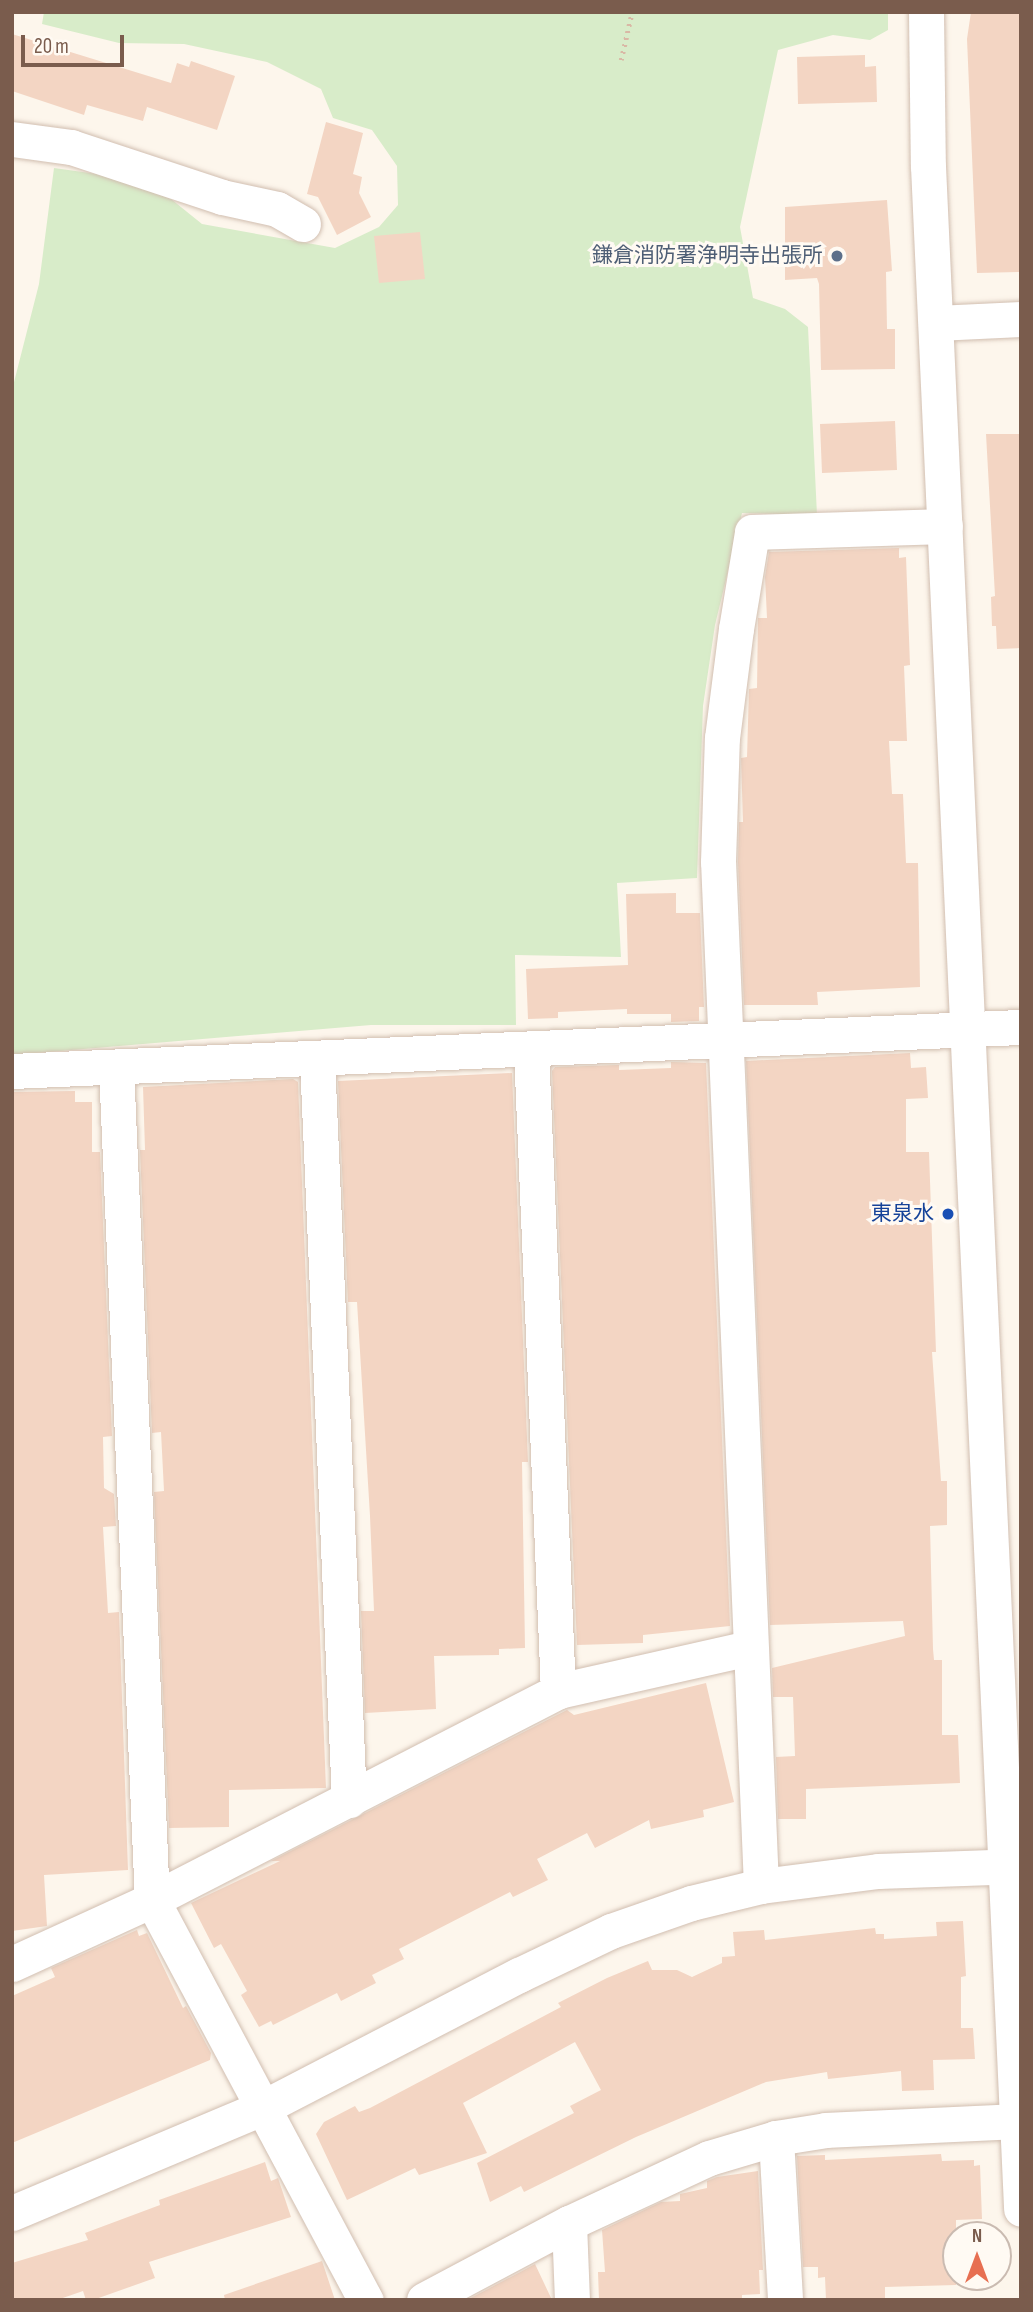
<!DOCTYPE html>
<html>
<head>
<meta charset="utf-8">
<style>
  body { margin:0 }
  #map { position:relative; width:1033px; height:2312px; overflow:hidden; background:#fdf6ec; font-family:"Sofia Sans Condensed","Noto Sans JP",sans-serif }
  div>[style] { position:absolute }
  .green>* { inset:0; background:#d8ecc9 }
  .building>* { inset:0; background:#f3d5c3 }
  .path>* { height:4.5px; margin-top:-2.25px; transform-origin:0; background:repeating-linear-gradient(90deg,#d9b8a5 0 2px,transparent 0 7px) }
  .roads { filter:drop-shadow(0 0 2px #d1beb0) drop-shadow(0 0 2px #d1beb0) }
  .minor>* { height:35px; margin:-17.5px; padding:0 17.5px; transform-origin:17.5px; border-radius:17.5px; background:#fff }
  .dots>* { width:19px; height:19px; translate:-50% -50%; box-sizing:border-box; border:4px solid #fffaf3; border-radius:50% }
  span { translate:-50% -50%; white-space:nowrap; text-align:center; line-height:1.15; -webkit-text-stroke:6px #fffaf3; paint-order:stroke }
  .service-label { font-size:21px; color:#4e5e75 }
  .right { translate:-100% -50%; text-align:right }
  .transit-label { font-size:21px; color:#164399 }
  .frame { position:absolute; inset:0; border:14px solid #7a5c4d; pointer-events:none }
  .north { position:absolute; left:942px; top:2221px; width:70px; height:70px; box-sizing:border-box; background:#fffaf3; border:2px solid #cabbb1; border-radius:50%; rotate:0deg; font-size:19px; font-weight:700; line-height:28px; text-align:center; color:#7a5c4d }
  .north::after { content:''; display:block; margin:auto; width:24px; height:32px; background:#e76f51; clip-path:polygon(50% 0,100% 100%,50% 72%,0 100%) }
  .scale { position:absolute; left:21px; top:35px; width:103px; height:32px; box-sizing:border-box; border:4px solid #7a5c4d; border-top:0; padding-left:9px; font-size:21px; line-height:24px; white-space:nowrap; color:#7a5c4d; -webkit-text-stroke:5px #fffaf3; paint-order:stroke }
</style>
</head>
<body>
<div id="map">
  <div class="green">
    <div style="clip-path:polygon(44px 12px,888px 12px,888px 30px,870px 40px,833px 35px,778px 50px,740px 227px,753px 298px,785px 309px,808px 327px,817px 515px,742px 513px,715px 625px,703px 706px,697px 878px,617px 883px,621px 957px,515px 955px,516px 1025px,371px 1025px,12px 1055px,12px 390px,39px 284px,54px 168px,104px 175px,171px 199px,202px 224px,335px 248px,379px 227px,398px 205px,397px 166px,372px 130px,333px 118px,321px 89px,267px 62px,184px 44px,119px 43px,42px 24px)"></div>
  </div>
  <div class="building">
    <div style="clip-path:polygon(971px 12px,1021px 12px,1021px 272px,977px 273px,967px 39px)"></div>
    <div style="clip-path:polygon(12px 34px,171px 83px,177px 63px,189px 67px,191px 61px,235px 76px,217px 130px,147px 107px,143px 121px,87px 105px,84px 115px,12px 91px)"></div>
    <div style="clip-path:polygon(865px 55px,865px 67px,876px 66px,877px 102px,798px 104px,797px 57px)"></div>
    <div style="clip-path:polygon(326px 122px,363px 133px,353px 174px,362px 177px,359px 193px,371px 217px,337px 235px,318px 197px,307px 194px)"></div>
    <div style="clip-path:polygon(887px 200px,892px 271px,886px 272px,887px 329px,895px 329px,895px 369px,821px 370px,819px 284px,817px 278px,785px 280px,785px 207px)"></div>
    <div style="clip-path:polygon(420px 232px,425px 279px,379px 283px,374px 236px)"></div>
    <div style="clip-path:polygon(895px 421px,897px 470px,822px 473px,820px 424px)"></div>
    <div style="clip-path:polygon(986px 434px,1021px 434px,1021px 648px,997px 649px,996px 626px,992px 626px,991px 597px,995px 596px)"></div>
    <div style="clip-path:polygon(899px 548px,899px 558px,906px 557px,910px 665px,904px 666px,907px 741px,889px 741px,892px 794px,903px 794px,906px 863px,918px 863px,920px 987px,817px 992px,818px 1005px,744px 1005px,738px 862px,739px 822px,743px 822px,741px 758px,747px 757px,749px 689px,757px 688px,758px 618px,767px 618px,765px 577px,769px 552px)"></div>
    <div style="clip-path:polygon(676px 893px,676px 913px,700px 913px,704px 1007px,699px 1007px,699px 1021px,671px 1022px,671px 1014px,627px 1014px,627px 1009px,558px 1012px,558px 1018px,528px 1019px,526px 969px,628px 965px,626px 894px)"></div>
    <div style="clip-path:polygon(910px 1053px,911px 1068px,926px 1067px,928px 1098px,906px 1099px,906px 1152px,929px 1152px,936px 1352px,932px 1352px,941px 1481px,947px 1481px,947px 1525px,930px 1526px,933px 1649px,934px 1660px,942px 1660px,942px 1735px,958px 1735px,960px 1783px,806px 1789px,806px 1819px,778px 1819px,776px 1757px,795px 1756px,793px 1697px,773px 1697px,772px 1668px,905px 1636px,903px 1621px,770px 1625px,746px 1061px)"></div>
    <div style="clip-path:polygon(671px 1062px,706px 1063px,730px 1626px,643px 1635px,643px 1643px,577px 1645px,552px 1071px,555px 1067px,619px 1065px,619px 1070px,671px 1068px)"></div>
    <div style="clip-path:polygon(512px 1073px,528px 1462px,522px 1462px,525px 1648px,499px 1649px,499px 1655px,434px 1656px,436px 1709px,365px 1713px,361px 1611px,374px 1611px,370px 1516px,357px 1302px,348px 1302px,338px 1081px)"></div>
    <div style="clip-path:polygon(293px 1079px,298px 1082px,326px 1788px,229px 1790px,229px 1827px,169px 1828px,154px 1492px,164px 1491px,161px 1432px,152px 1433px,140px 1150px,145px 1150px,143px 1087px)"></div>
    <div style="clip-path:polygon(75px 1091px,75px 1102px,92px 1102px,92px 1152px,100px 1152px,112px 1436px,103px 1437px,104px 1488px,114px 1494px,116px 1526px,103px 1527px,108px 1613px,119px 1612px,128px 1870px,44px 1875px,47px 1926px,12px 1931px,12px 1092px)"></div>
    <div style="clip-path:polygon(706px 1683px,734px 1802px,703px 1810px,704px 1817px,651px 1829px,649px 1820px,595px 1848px,587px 1833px,537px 1859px,548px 1880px,513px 1897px,510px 1892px,399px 1949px,404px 1959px,372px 1975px,376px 1983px,341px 2001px,337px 1993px,273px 2025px,271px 2021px,259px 2027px,241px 1995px,247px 1991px,221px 1944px,214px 1948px,191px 1903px,280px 1861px,271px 1861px,567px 1710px,574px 1715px)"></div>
    <div style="clip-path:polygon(963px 1921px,966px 1976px,961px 1977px,961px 2028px,973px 2028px,975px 2059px,933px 2060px,934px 2090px,902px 2091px,901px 2071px,828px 2079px,827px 2072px,766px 2082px,636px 2137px,524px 2192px,521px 2186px,490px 2202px,477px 2163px,574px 2113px,570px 2106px,601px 2090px,575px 2042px,463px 2103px,487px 2153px,419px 2175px,415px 2168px,347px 2200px,316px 2134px,324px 2122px,355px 2106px,359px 2112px,370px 2108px,561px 2007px,558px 2003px,607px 1978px,648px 1961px,652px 1970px,677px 1970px,692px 1977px,722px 1963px,722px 1957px,735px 1956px,733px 1932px,764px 1930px,765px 1940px,875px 1928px,876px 1934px,884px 1934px,884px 1939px,937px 1936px,936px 1922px)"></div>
    <div style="clip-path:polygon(137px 1930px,139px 1936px,147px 1933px,183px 2008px,186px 2006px,211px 2053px,210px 2060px,12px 2143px,12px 1996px,55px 1977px,51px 1968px)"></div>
    <div style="clip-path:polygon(941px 2154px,942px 2161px,974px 2160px,974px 2166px,980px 2165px,982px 2219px,956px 2220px,956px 2285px,885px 2287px,885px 2300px,826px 2300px,825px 2277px,818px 2278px,818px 2267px,803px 2267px,797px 2156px,825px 2155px,825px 2160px)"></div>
    <div style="clip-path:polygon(265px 2162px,271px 2181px,278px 2178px,291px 2217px,149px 2262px,155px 2278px,93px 2300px,86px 2300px,83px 2291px,57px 2300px,12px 2300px,12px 2263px,88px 2240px,85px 2233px,160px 2205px,159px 2200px)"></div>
    <div style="clip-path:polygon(758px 2171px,763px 2270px,759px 2270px,760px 2294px,742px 2295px,742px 2300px,599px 2300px,598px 2272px,605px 2272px,602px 2230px,661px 2202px,680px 2201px,680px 2194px,707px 2188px,707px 2181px,717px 2177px)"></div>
    <div style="clip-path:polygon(322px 2261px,335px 2300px,225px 2300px,224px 2295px)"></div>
    <div style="clip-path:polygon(535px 2264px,552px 2300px,467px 2300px,524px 2270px)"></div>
  </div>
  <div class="path">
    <div style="left:621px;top:60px;width:49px;rotate:-77.1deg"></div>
  </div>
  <div class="roads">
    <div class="minor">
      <div style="left:926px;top:12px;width:154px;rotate:89.3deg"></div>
      <div style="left:928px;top:166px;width:2045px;rotate:87.39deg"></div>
      <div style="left:12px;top:139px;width:60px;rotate:7.7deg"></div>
      <div style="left:71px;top:147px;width:159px;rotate:18.3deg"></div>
      <div style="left:222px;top:197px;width:56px;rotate:12.3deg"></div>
      <div style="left:277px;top:209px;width:30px;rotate:30deg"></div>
      <div style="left:936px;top:323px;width:85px;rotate:-2.7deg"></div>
      <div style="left:531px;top:1050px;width:642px;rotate:87.59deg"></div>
      <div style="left:317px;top:1059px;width:742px;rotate:87.53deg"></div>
      <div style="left:116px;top:1067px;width:834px;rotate:87.53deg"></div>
      <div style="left:152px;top:1900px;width:454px;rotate:61.9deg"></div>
      <div style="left:12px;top:1071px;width:1010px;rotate:-2.5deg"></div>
      <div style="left:761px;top:1886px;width:1025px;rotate:-92.4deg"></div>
      <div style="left:718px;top:862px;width:124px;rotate:-88.2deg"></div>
      <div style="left:722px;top:738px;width:110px;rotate:-82.7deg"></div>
      <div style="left:736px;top:629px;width:98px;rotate:-80.6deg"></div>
      <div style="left:752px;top:532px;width:193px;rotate:-1.8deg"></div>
      <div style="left:12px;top:1964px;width:154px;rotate:-24.6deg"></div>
      <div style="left:152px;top:1900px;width:457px;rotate:-27.2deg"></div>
      <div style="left:558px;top:1691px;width:196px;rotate:-12.7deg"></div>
      <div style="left:776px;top:2138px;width:162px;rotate:86.8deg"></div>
      <div style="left:12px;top:2213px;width:273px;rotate:-22.8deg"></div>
      <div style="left:264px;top:2107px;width:287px;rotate:-27.4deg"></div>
      <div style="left:519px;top:1975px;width:102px;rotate:-25.6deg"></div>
      <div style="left:611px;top:1931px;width:85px;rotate:-19.3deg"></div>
      <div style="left:691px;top:1903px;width:72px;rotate:-13.7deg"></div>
      <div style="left:761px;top:1886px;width:118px;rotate:-7.3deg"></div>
      <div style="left:878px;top:1871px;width:143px;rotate:-2deg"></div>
      <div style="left:569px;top:2223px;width:77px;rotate:87.8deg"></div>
      <div style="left:424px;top:2300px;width:164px;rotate:-28deg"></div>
      <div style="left:569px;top:2223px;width:154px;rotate:-24.9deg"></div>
      <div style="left:709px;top:2158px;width:70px;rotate:-16.6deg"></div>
      <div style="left:776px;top:2138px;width:51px;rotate:-9.1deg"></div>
      <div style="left:826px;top:2130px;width:191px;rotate:-2.7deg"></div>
    </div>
  </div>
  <div class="dots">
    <div style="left:837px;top:256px;background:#5c6f8a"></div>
    <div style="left:948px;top:1214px;background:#1a4fb4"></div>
  </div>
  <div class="service-label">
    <span class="right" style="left:823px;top:256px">鎌倉消防署浄明寺出張所</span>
  </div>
  <div class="transit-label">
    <span class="right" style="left:934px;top:1214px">東泉水</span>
  </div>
  <div class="frame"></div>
  <div class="north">N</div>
  <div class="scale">20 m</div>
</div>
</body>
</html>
